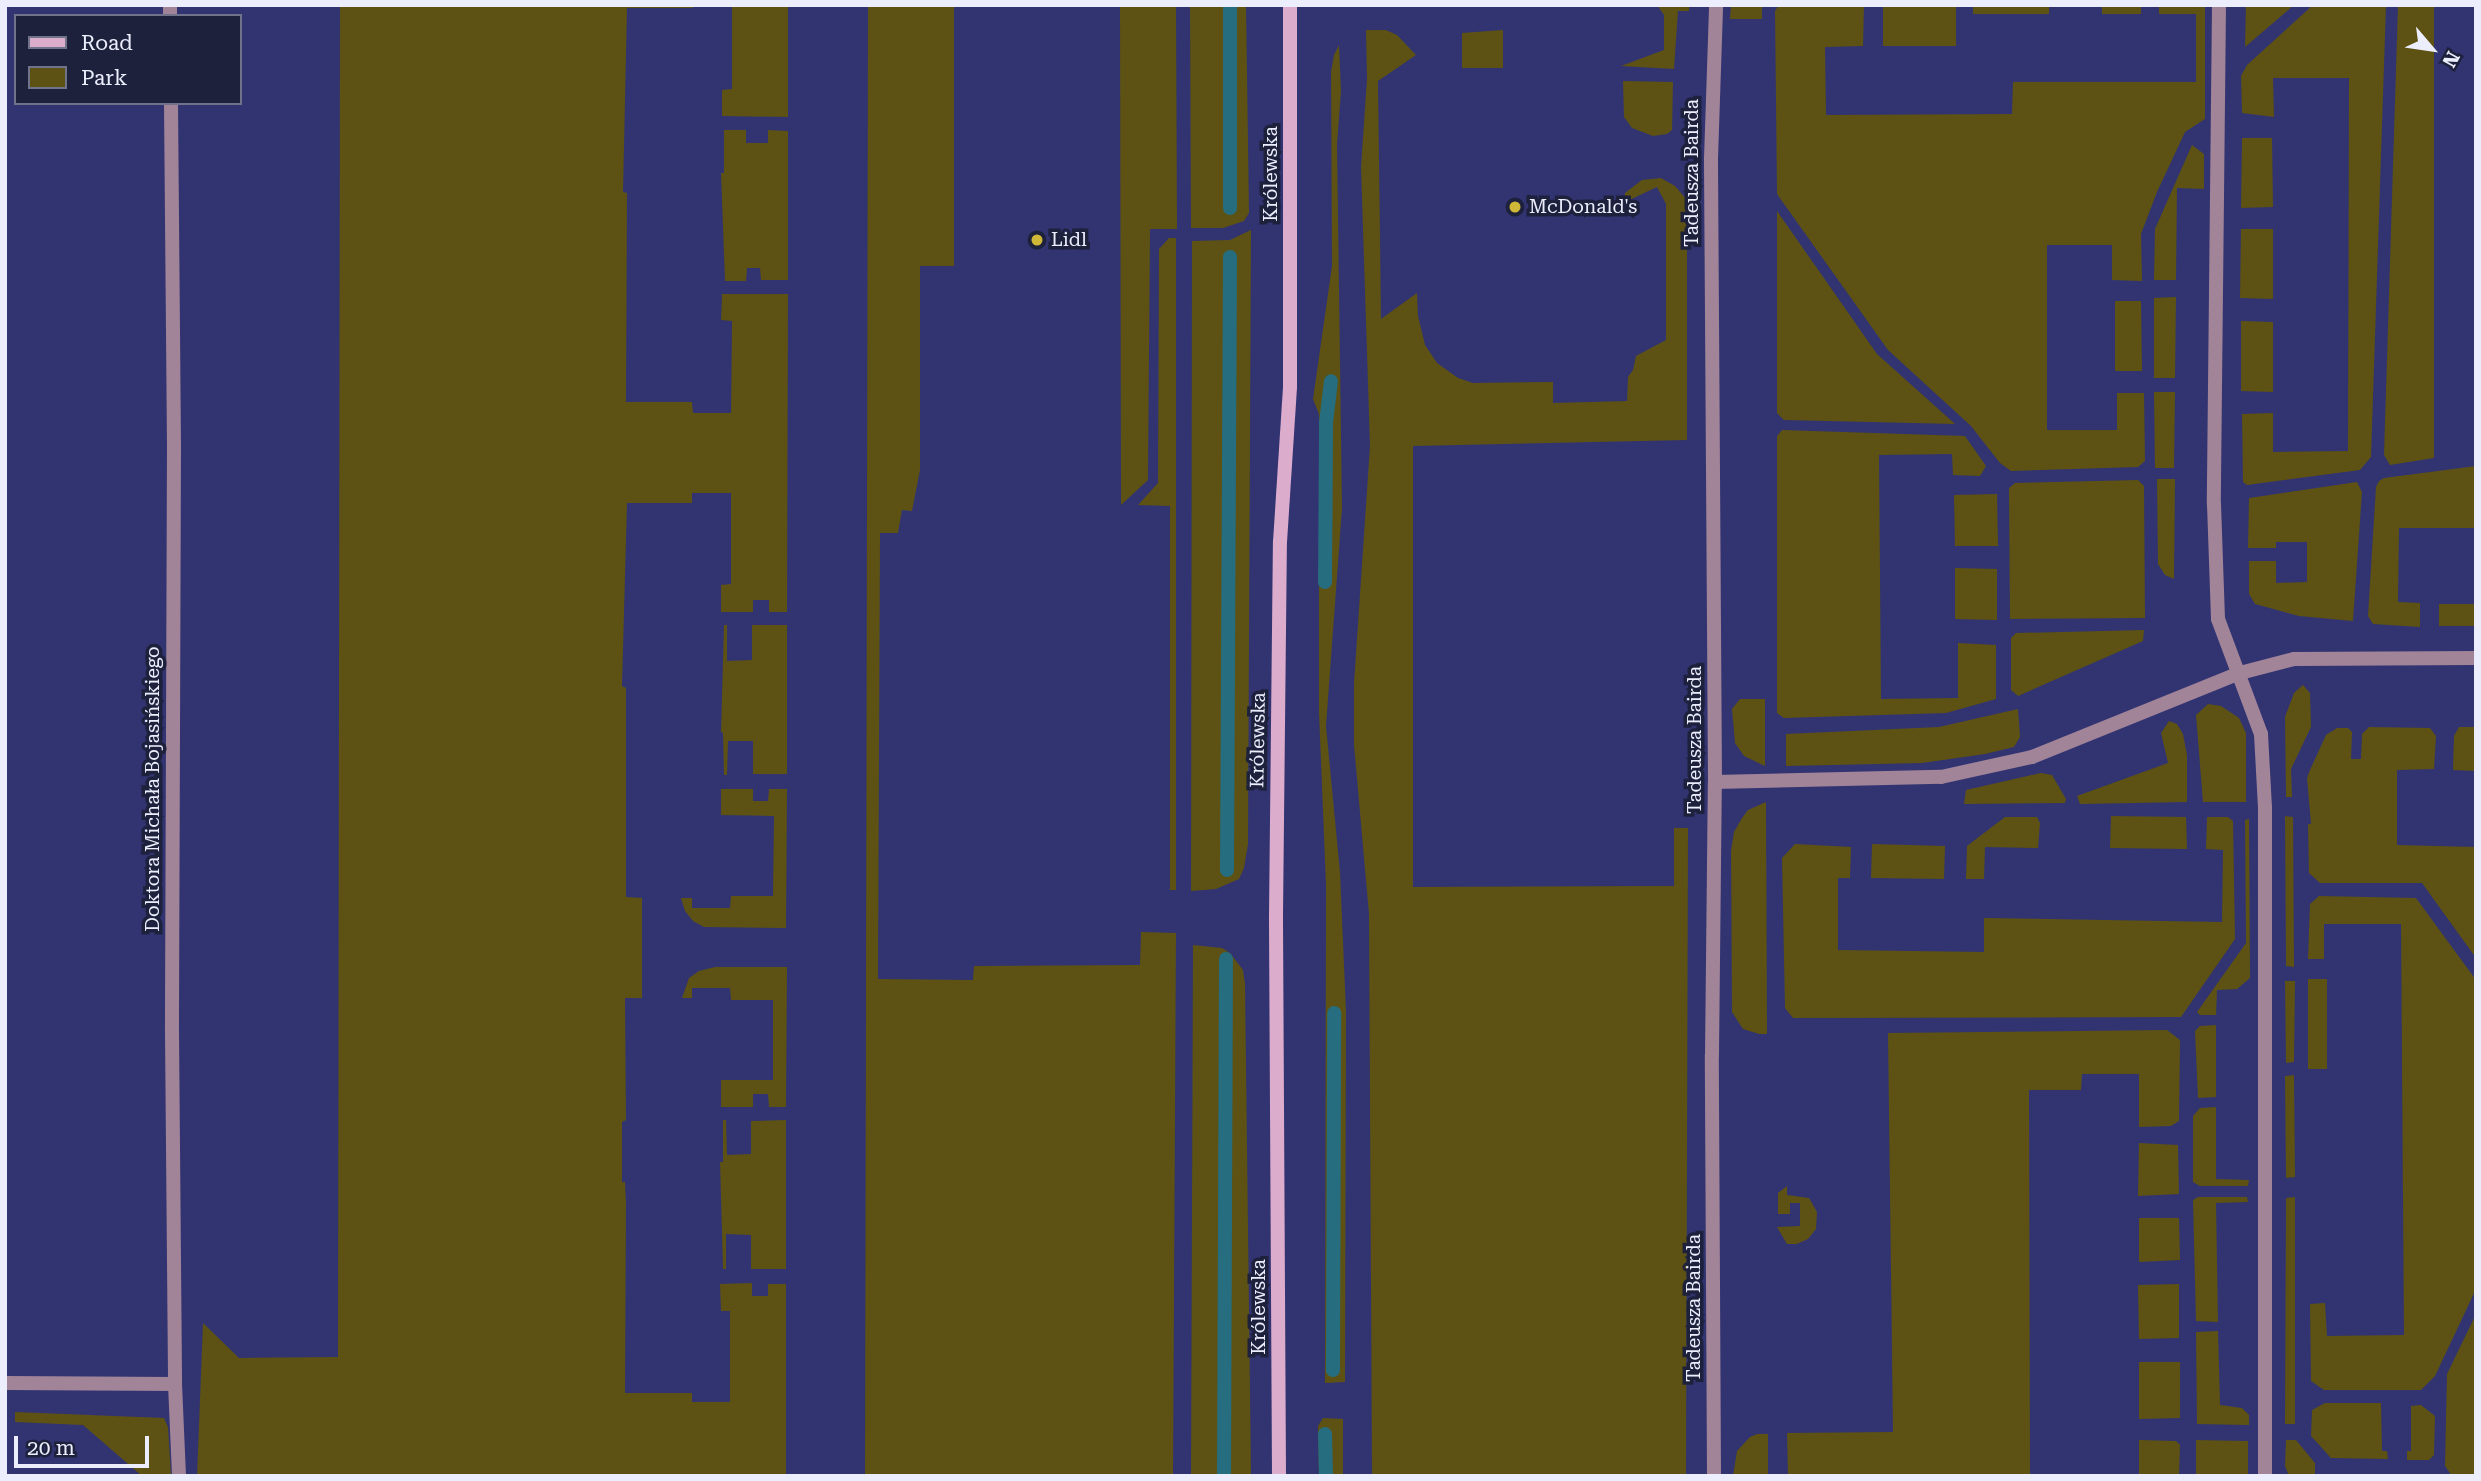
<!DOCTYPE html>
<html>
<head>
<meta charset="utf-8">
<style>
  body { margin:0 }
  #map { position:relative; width:2481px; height:1481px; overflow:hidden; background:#323471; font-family:"Roboto Serif",serif }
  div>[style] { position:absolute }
  .green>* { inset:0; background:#5d5213 }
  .stream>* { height:14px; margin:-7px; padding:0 7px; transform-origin:7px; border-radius:7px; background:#266d7f }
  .street>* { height:14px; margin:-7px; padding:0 7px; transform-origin:7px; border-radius:7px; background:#a28499 }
  .secondary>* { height:14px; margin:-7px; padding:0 7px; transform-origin:7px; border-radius:7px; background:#dcaccc }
  .dots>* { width:19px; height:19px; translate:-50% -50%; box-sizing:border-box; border:4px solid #1e213c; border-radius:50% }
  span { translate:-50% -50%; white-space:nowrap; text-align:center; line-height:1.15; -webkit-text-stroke:7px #1e213c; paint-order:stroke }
  .street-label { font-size:19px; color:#eceefd }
  .poi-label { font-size:19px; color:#eceefd }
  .left { translate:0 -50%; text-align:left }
  .frame { position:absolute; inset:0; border:7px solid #eceefd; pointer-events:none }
  .legend { position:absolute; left:14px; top:14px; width:228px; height:91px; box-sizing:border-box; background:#1e213c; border:2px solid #707389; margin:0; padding:9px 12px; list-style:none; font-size:21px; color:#eceefd }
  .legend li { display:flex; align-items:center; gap:14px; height:35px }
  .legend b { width:35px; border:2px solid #707389 }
  .north { position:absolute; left:2397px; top:14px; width:70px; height:70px; -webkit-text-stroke:5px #1e213c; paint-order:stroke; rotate:119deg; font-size:19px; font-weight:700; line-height:28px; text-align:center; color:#eceefd }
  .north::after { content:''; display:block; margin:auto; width:24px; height:32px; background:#eceefd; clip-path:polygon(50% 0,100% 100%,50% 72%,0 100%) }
  .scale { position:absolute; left:14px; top:1436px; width:135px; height:32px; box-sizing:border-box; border:4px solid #eceefd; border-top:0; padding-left:9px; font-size:21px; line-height:24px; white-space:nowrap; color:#eceefd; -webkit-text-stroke:5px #1e213c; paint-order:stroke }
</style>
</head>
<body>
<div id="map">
  <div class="green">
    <div style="clip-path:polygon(340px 5px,693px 5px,693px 8px,627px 8px,623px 192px,627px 193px,626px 402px,692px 402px,693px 413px,731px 413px,732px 321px,721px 320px,722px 294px,788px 294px,787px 612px,769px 612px,769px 600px,753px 600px,753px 612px,721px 612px,721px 585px,731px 584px,731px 493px,692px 493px,692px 503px,627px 503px,622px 686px,626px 688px,626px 897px,642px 898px,642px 998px,625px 998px,626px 1120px,622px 1122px,622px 1182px,625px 1182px,626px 1203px,625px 1393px,692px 1393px,692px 1402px,730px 1402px,730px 1311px,721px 1311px,720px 1284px,752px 1283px,752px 1296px,768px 1296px,768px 1284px,786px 1284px,786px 1476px,197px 1476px,203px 1323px,239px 1358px,338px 1357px)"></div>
    <div style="clip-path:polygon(732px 5px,788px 5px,788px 117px,722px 116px,722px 90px,732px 89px)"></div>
    <div style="clip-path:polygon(868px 5px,954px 5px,954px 266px,920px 266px,920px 470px,912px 511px,902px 510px,898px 533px,880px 533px,878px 979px,973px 980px,974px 966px,1140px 965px,1141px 932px,1176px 933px,1173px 1476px,865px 1476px)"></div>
    <div style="clip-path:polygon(1120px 5px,1176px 5px,1177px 229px,1150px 229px,1148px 480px,1121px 505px)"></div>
    <div style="clip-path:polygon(1190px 5px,1246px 5px,1249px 213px,1244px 221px,1223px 228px,1191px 228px)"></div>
    <div style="clip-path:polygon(1657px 5px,1689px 5px,1689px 11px,1678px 11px,1674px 69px,1621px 66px,1664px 50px,1664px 15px)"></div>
    <div style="clip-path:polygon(1731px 5px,1762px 5px,1762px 19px,1730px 19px)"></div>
    <div style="clip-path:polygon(1779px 5px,1864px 5px,1863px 46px,1825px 47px,1826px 115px,2012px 114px,2013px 82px,2196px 82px,2196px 14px,2159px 14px,2159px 5px,2205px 5px,2205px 119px,2185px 132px,2157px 192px,2141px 234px,2142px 281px,2112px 280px,2112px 245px,2047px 245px,2047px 430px,2117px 430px,2117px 393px,2144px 393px,2145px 461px,2138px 467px,2011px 471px,2000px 463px,1971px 426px,1888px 350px,1777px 194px,1775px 11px)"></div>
    <div style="clip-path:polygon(1883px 5px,1956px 5px,1956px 46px,1883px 46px)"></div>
    <div style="clip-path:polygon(1973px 5px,2049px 5px,2049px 14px,1973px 14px)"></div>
    <div style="clip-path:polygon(2102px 5px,2141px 5px,2141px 14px,2102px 14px)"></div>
    <div style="clip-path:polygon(2246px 5px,2294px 5px,2245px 47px)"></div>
    <div style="clip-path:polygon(2313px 5px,2386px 5px,2371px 457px,2360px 470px,2247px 485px,2243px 482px,2242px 414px,2273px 413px,2273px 452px,2348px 451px,2349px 78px,2273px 78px,2274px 117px,2242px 113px,2241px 76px,2247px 65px)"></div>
    <div style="clip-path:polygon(2398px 5px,2434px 5px,2434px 458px,2390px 465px,2384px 455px)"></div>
    <div style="clip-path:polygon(1366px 30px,1386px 30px,1397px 35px,1416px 55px,1378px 81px,1381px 319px,1417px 293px,1418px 316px,1425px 345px,1437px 363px,1458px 378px,1473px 383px,1553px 382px,1553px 403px,1627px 401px,1628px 377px,1633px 370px,1636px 356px,1666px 340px,1666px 204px,1657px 187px,1623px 203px,1625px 193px,1642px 180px,1661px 178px,1675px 186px,1687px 200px,1687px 440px,1413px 446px,1413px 887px,1674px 886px,1674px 828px,1688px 828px,1686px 1476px,1372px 1476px,1369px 914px,1354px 745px,1354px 683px,1370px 446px,1361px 167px,1367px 79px)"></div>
    <div style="clip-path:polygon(1503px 30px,1503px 68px,1462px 68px,1462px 33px)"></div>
    <div style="clip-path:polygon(1339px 45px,1341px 91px,1337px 144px,1342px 508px,1326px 726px,1340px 872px,1346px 1011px,1345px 1382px,1325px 1383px,1326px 885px,1319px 712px,1319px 414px,1313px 399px,1332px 266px,1331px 72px,1334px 55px)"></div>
    <div style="clip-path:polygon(1623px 81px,1673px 82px,1672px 130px,1667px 134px,1653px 136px,1632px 128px,1624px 117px)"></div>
    <div style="clip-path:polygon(724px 130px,746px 130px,746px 143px,768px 143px,768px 130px,788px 131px,788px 280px,761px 280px,760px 268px,747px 268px,746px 281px,725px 281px,721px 173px,724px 173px)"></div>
    <div style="clip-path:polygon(2242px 138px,2272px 138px,2273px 207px,2241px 208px)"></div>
    <div style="clip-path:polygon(2192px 145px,2204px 154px,2204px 189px,2177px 188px,2176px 280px,2154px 280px,2155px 229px)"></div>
    <div style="clip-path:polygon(1777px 211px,1877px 354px,1955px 424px,1784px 420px,1777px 413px)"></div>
    <div style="clip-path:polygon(2241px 229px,2273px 229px,2273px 299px,2240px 298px)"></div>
    <div style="clip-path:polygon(1251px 230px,1248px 844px,1244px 868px,1239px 879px,1216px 889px,1191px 891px,1192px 241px,1230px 240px)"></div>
    <div style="clip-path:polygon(1169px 238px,1176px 238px,1176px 890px,1170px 890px,1170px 506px,1138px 505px,1158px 483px,1159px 249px)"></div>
    <div style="clip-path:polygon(2176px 297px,2175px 378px,2154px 378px,2154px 298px)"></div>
    <div style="clip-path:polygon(2115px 301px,2141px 301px,2142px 371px,2115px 371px)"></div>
    <div style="clip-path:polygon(2241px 321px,2273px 322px,2273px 392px,2241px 391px)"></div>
    <div style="clip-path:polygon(2154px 392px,2175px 392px,2174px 468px,2155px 468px)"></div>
    <div style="clip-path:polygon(1782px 430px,1965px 436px,1986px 466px,1980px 476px,1953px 475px,1952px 454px,1879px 455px,1881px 699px,1958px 698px,1958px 643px,1996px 645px,1996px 699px,1946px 713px,1784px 718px,1777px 713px,1777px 436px)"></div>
    <div style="clip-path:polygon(2476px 466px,2476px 528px,2399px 528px,2398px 602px,2420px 603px,2420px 627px,2373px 624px,2368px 616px,2376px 487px,2379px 481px,2384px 478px)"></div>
    <div style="clip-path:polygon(2157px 479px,2175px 479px,2174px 579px,2165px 575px,2158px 564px)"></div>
    <div style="clip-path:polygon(2138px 480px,2144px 486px,2145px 618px,2010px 619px,2009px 488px,2015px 483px)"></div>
    <div style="clip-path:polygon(2357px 482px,2362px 492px,2353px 621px,2299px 616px,2255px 604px,2249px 594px,2249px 561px,2276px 561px,2276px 583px,2307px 582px,2307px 542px,2276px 542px,2276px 548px,2248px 548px,2249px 498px)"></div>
    <div style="clip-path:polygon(1997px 494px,1998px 546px,1955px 546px,1954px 495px)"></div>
    <div style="clip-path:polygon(1955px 568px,1997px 569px,1997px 620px,1955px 619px)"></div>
    <div style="clip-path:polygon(2439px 604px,2476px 604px,2476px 626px,2439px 626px)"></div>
    <div style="clip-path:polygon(724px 625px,727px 625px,727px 661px,752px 660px,752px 625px,787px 625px,787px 774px,753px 774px,753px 741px,728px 741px,727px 775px,724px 775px,723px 733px,721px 732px)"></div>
    <div style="clip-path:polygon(2144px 630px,2143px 641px,2018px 696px,2011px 690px,2011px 638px,2016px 633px)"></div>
    <div style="clip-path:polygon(2303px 685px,2310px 693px,2311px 727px,2291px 769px,2292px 797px,2286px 797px,2285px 717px,2294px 693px)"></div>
    <div style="clip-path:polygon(1740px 699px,1765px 699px,1765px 766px,1744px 756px,1735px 743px,1732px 709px)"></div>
    <div style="clip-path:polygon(2208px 704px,2221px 706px,2239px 718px,2246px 733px,2246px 802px,2203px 802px,2196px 715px)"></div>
    <div style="clip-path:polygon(2018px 709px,2020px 737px,2014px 747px,1985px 754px,1922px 763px,1786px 766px,1786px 734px,1939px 727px)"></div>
    <div style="clip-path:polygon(2169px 721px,2177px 724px,2183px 734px,2187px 755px,2187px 802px,2080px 804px,2077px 796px,2168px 763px,2161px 733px)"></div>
    <div style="clip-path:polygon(2369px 727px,2430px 728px,2436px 736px,2434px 769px,2397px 770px,2397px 845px,2476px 847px,2476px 958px,2422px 883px,2320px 883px,2309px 873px,2308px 824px,2311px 824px,2307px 778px,2310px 770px,2326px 735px,2337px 728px,2348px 728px,2352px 732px,2351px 759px,2361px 759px,2362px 734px)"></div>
    <div style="clip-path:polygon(2459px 727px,2476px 727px,2476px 771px,2453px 770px,2454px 736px)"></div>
    <div style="clip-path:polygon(2041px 773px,2052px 775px,2066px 799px,2065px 803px,1964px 804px,1966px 790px)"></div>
    <div style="clip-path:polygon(721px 789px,753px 789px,753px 801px,768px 801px,769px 789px,787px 789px,786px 928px,704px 927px,693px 921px,685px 911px,681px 898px,692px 898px,692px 908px,730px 908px,731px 896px,773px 896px,774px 816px,721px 815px)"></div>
    <div style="clip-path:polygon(1766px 802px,1767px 1034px,1759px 1034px,1743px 1029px,1732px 1012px,1731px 851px,1734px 832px,1742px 818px,1748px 810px)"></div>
    <div style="clip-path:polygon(2111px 816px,2186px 817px,2187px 849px,2110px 848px)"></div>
    <div style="clip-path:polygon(2285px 816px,2293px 817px,2294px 967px,2286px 966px)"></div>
    <div style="clip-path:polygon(2005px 817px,2037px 817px,2040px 823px,2038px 848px,1985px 847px,1984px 879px,1966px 879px,1967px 846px)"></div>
    <div style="clip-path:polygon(2207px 817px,2228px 817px,2233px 821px,2235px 939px,2181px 1017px,1793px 1018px,1785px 1008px,1782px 858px,1795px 844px,1851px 847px,1850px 878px,1838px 878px,1838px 950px,1984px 952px,1984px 918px,2222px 922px,2223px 850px,2206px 849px)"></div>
    <div style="clip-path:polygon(2249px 819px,2250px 978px,2237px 989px,2217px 990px,2216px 1015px,2200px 1015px,2197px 1012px,2246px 943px,2245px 820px)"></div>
    <div style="clip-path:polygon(1872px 844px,1945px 846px,1944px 879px,1871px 878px)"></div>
    <div style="clip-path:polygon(2319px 896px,2416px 898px,2476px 980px,2476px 1289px,2435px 1376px,2421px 1390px,2324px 1390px,2311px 1381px,2310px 1304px,2325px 1303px,2327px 1336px,2404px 1335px,2401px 924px,2324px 924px,2324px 959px,2308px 959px,2310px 904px)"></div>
    <div style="clip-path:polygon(1193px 945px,1222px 948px,1230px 953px,1243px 970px,1245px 984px,1251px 1476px,1191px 1476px)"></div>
    <div style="clip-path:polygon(715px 967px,787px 967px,786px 1107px,769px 1107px,768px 1094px,753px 1094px,753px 1107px,721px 1107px,721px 1080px,773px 1080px,773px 1000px,731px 1000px,730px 988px,692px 988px,692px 998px,682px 998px,689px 978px,699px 971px)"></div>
    <div style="clip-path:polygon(2308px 979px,2327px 979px,2327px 1069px,2308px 1069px)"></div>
    <div style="clip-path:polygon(2285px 981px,2295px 981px,2294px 1062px,2286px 1063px)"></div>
    <div style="clip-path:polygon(2216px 1025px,2216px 1097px,2198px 1098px,2195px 1031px,2200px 1026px)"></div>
    <div style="clip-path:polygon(2167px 1030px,2180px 1040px,2179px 1121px,2171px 1126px,2139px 1127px,2139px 1074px,2082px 1074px,2081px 1090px,2029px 1090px,2030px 1476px,1788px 1476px,1787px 1433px,1893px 1432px,1888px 1033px)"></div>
    <div style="clip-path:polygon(2294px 1075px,2295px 1177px,2286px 1178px,2285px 1076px)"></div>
    <div style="clip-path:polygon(2216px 1107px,2216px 1179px,2249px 1180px,2248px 1186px,2200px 1186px,2193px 1182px,2193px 1116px,2200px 1108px)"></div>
    <div style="clip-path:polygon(723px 1120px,726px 1120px,727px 1155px,751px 1154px,751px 1121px,786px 1120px,786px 1269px,751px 1269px,751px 1235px,726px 1234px,726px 1269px,723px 1269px,720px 1162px,723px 1162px)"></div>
    <div style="clip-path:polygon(2139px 1143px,2178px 1145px,2179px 1194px,2138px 1196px)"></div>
    <div style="clip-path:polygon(1787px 1186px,1787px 1195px,1809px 1198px,1817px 1212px,1816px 1229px,1808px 1239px,1797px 1244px,1787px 1244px,1777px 1227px,1800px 1226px,1800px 1203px,1790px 1203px,1790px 1214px,1778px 1214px,1778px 1193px)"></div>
    <div style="clip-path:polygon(2198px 1197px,2247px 1197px,2248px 1202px,2216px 1203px,2218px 1322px,2196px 1321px,2193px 1200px)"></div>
    <div style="clip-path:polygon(2295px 1197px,2295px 1424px,2285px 1424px,2286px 1198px)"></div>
    <div style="clip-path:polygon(2139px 1218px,2179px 1218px,2180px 1260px,2139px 1262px)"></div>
    <div style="clip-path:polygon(2179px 1284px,2179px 1338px,2139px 1339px,2138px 1285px)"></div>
    <div style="clip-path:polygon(2476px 1314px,2476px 1476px,2452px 1476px,2445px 1466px,2447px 1374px)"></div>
    <div style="clip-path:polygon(2218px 1331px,2220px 1405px,2242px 1408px,2249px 1415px,2249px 1425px,2197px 1424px,2196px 1332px)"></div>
    <div style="clip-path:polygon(2139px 1362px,2180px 1362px,2180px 1418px,2139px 1419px)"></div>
    <div style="clip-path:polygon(2325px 1403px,2381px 1403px,2382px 1451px,2387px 1451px,2388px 1459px,2331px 1458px,2311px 1436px,2312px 1410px)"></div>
    <div style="clip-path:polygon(2421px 1405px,2435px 1416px,2434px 1455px,2429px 1460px,2407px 1460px,2407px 1451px,2411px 1451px,2411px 1406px)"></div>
    <div style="clip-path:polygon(15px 1412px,164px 1418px,168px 1427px,171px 1476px,142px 1476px,83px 1425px,15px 1422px)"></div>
    <div style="clip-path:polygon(1323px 1418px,1343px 1419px,1343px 1476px,1319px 1476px,1318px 1426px)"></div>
    <div style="clip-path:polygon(1757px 1434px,1768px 1434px,1768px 1476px,1733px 1476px,1737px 1451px,1750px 1437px)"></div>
    <div style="clip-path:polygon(2139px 1440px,2176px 1441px,2180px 1445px,2179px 1476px,2139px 1476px)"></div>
    <div style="clip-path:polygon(2196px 1440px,2248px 1441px,2248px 1476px,2196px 1476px)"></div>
    <div style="clip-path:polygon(2286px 1440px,2296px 1440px,2315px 1463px,2315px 1476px,2289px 1476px,2285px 1466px)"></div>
  </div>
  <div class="stream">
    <div style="left:1230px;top:5px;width:203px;rotate:90deg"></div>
    <div style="left:1325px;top:582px;width:159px;rotate:-89.6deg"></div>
    <div style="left:1326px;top:423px;width:42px;rotate:-83.2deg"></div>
    <div style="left:1227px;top:870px;width:613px;rotate:-89.72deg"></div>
    <div style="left:1333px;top:1370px;width:357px;rotate:-89.8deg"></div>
    <div style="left:1325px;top:1434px;width:42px;rotate:88.6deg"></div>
    <div style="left:1224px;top:1476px;width:517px;rotate:-89.78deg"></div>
  </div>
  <div class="street">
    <div style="left:170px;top:5px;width:11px;rotate:90deg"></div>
    <div style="left:2219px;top:5px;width:499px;rotate:90.6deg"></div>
    <div style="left:2214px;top:504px;width:115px;rotate:88deg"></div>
    <div style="left:2218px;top:619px;width:123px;rotate:69.5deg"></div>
    <div style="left:2261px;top:734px;width:73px;rotate:86.9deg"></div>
    <div style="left:2265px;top:807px;width:669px;rotate:90deg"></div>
    <div style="left:171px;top:103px;width:343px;rotate:89.5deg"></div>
    <div style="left:174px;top:446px;width:586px;rotate:90.2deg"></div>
    <div style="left:172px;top:1032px;width:352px;rotate:89.5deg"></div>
    <div style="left:175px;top:1384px;width:92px;rotate:87.5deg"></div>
    <div style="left:1715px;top:782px;width:226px;rotate:-1.3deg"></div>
    <div style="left:1941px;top:777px;width:93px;rotate:-12.4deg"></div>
    <div style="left:2032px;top:757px;width:224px;rotate:-22deg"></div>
    <div style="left:2240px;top:673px;width:56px;rotate:-14.5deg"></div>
    <div style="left:2294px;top:659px;width:182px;rotate:-0.3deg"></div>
    <div style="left:5px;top:1383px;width:170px;rotate:0.3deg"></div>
    <div style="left:1714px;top:1476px;width:421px;rotate:-90.3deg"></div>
    <div style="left:1712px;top:1055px;width:273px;rotate:-89.4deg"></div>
    <div style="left:1715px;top:782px;width:623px;rotate:-90.37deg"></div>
    <div style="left:1711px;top:159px;width:154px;rotate:-88.1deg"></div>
  </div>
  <div class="secondary">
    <div style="left:1279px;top:1476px;width:560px;rotate:-90.31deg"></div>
    <div style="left:1276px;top:916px;width:374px;rotate:-89.4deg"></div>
    <div style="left:1280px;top:542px;width:155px;rotate:-86.3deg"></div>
    <div style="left:1290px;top:387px;width:382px;rotate:-90deg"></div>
  </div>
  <div class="dots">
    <div style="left:1515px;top:207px;background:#cfb837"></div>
    <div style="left:1037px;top:240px;background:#cfb837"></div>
  </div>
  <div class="street-label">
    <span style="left:1692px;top:173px;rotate:-90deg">Tadeusza Bairda</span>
    <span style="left:1271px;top:174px;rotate:-90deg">Królewska</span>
    <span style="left:1258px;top:740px;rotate:-89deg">Królewska</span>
    <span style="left:1695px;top:740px;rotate:-90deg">Tadeusza Bairda</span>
    <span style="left:153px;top:789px;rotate:-90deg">Doktora Michała Bojasińskiego</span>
    <span style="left:1259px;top:1307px;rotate:-90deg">Królewska</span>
    <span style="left:1694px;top:1308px;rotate:-90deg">Tadeusza Bairda</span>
  </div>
  <div class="poi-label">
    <span class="left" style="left:1529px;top:207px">McDonald's</span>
    <span class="left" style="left:1051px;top:240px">Lidl</span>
  </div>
  <div class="frame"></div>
  <ul class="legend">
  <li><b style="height:9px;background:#dcaccc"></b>Road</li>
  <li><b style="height:19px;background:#5d5213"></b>Park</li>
  </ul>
  <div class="north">N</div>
  <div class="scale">20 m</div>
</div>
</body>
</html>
